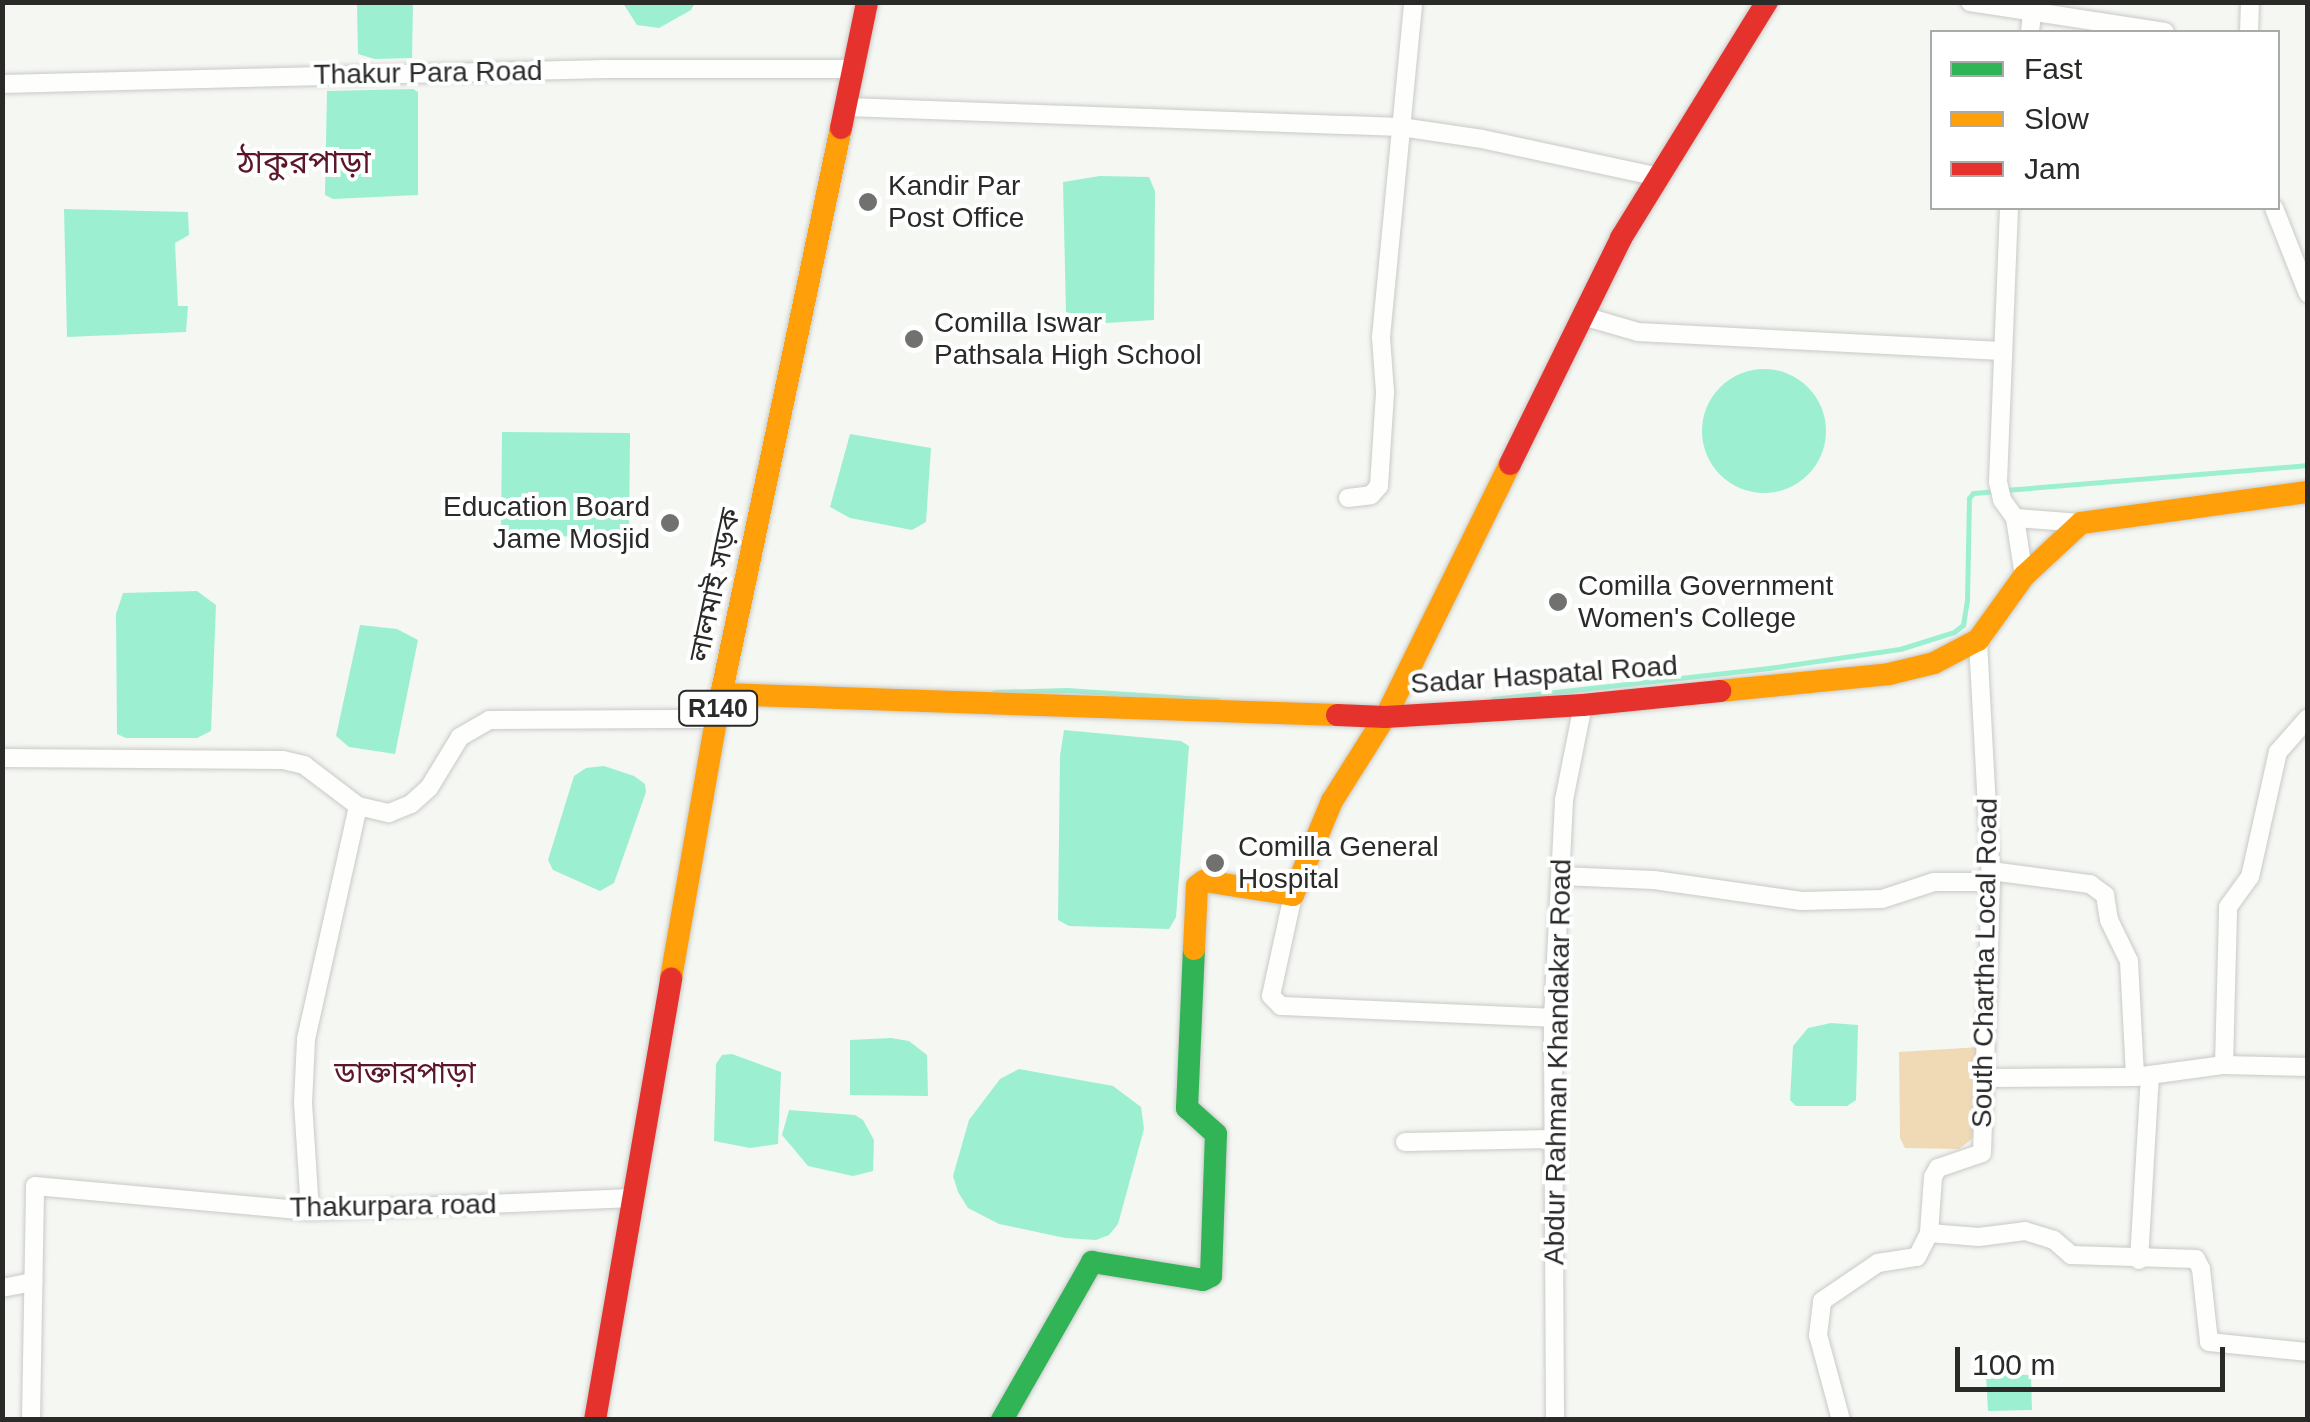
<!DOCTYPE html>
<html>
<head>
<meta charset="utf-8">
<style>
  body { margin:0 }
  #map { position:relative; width:2310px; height:1422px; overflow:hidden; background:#f5f7f3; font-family:Helvetica,"Noto Sans Bengali",sans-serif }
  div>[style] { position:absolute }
  .green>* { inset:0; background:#f0dab6 }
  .water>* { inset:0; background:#9cf0d1 }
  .round { border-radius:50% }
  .stream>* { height:5px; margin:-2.5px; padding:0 2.5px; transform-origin:2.5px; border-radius:2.5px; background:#9cf0d1 }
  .roads { filter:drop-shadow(0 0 2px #c9cac8) drop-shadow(0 0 2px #c9cac8) }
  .street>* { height:18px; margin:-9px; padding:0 9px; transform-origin:9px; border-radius:9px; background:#fefefd }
  .fast>* { height:22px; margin:-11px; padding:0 11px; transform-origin:11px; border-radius:11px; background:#30b455 }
  .slow>* { height:22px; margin:-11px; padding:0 11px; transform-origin:11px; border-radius:11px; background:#ff9f0a }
  .jam>* { height:22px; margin:-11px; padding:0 11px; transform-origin:11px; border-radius:11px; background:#e5322d }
  .dots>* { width:28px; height:28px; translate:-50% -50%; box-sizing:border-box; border:5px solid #fff; border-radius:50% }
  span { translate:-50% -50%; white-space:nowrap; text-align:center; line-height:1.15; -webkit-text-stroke:8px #fff; paint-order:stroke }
  .shield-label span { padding:2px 8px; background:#fff; border:2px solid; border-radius:8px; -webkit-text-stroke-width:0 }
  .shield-label { font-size:25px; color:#2a2b29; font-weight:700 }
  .street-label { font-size:28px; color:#2a2b29 }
  .poi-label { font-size:28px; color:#2a2b29 }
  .left { translate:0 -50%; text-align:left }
  .right { translate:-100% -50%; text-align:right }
  .neighbourhood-label { font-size:30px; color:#5b162a }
  .quarter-label { font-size:32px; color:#5b162a }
  .frame { position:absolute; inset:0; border:5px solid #2a2b29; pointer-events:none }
  .legend { position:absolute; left:1930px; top:30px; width:350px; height:180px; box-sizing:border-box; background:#fff; border:2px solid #aaaaa9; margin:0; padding:12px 18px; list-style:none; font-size:30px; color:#2a2b29 }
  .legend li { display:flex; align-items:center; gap:20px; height:50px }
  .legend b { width:50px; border:2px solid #aaaaa9 }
  .scale { position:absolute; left:1955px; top:1347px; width:270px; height:45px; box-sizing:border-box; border:5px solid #2a2b29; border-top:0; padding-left:12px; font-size:30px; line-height:35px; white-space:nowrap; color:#2a2b29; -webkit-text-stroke:8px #fff; paint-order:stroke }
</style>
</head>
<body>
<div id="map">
  <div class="green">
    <div style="clip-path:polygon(1980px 1047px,1972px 1139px,1959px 1149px,1905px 1148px,1900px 1138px,1899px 1052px)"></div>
  </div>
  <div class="water">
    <div style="clip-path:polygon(357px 3px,413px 3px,412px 58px,375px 59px,358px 54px)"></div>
    <div style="clip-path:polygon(623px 3px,695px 3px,691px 10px,659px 28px,637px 25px)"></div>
    <div style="clip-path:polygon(413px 89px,418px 92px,418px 195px,333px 199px,325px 195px,327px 91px)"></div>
    <div style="clip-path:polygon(1100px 176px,1149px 177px,1155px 191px,1154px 320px,1106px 323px,1066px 312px,1063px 182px)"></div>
    <div style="clip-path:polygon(64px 209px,188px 212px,189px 235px,175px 243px,178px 306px,188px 306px,186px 332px,67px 337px)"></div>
    <div class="round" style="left:1702px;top:369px;width:124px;height:124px"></div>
    <div style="clip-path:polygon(502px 432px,630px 433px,629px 537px,501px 536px)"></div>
    <div style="clip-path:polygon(850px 434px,931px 448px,926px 522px,912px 530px,850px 518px,830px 507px)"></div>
    <div style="clip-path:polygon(197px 591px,216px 605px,211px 731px,197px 738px,126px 738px,117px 734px,116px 614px,123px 593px)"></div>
    <div style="clip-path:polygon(360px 625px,397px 629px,418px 640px,395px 754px,349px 747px,336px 736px)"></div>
    <div style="clip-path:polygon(1064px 730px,1181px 741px,1189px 746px,1176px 917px,1169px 929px,1069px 926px,1058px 920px,1060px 756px)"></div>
    <div style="clip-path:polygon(604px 766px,634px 776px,645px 784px,646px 792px,614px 883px,600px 891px,553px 870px,548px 860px,574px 776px,586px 768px)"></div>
    <div style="clip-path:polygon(1831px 1023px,1858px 1025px,1856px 1100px,1847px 1106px,1796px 1106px,1790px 1100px,1793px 1046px,1808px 1028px)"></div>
    <div style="clip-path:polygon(891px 1038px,909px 1041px,927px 1055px,928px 1096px,850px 1095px,850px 1040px)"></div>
    <div style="clip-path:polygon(732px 1054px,781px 1072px,778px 1144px,750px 1148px,714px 1141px,716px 1064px,722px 1055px)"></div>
    <div style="clip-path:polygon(1019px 1069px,1113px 1086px,1141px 1107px,1144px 1129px,1118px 1224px,1109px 1235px,1096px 1240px,1065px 1238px,999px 1224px,968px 1208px,958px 1192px,953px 1176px,969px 1120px,1000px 1079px)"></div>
    <div style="clip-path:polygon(789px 1110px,855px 1115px,863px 1120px,874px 1140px,873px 1171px,853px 1176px,808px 1166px,782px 1135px)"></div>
    <div style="clip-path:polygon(1986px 1374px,2031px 1375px,2032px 1410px,1988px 1411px)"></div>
  </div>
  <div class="stream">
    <div style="left:2005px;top:490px;width:304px;rotate:-4.7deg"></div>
    <div style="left:994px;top:692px;width:72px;rotate:-1.6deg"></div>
    <div style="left:1066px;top:690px;width:152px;rotate:3.8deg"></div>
    <div style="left:1493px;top:699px;width:278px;rotate:-6.4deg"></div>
    <div style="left:1769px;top:668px;width:132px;rotate:-8.3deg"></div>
    <div style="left:1900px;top:649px;width:57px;rotate:-17.5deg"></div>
    <div style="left:1954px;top:632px;width:11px;rotate:-38deg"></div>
    <div style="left:1963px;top:625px;width:24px;rotate:-81deg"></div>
    <div style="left:1967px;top:601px;width:103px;rotate:-88.9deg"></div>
    <div style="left:1969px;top:498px;width:6px;rotate:-51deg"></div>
    <div style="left:1973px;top:493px;width:21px;rotate:-5deg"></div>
  </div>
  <div class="roads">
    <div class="street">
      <div style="left:1970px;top:2px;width:197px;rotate:8.7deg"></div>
      <div style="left:2030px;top:32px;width:30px;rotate:-84deg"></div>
      <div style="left:2249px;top:32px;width:30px;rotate:-88deg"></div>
      <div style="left:2px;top:84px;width:603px;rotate:-1.42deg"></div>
      <div style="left:605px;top:69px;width:249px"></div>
      <div style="left:847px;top:107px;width:554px;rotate:2.07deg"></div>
      <div style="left:1401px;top:127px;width:82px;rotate:8.4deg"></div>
      <div style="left:1482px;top:139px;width:181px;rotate:12.1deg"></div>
      <div style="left:2009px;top:208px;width:274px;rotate:92.3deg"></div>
      <div style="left:1998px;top:482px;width:18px;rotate:77deg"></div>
      <div style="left:2002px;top:500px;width:22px;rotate:54deg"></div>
      <div style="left:2015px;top:518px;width:59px;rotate:81.2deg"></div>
      <div style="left:2274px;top:208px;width:92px;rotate:68.4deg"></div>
      <div style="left:1583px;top:316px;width:57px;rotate:16.2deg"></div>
      <div style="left:1638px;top:332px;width:364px;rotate:3deg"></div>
      <div style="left:1348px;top:498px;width:23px;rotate:-7deg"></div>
      <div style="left:1371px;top:495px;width:12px;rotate:-48deg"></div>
      <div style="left:1379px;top:486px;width:94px;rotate:-86.3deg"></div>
      <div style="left:1385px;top:392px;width:55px;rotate:-94.2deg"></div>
      <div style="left:1381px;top:337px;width:337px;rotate:-84.5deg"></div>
      <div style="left:2015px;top:518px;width:66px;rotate:4.3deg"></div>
      <div style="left:2px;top:758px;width:281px;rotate:0.4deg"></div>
      <div style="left:283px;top:760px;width:22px;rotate:13deg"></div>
      <div style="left:304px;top:765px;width:68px;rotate:37.2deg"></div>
      <div style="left:358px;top:806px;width:32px;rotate:13deg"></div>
      <div style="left:389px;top:813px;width:24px;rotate:-22deg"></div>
      <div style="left:411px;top:804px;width:24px;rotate:-42deg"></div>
      <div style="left:429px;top:788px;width:60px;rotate:-58.7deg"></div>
      <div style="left:460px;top:737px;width:34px;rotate:-30deg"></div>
      <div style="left:489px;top:720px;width:227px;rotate:-0.3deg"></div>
      <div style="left:1991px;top:871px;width:100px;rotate:7.5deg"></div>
      <div style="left:2090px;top:884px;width:19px;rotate:36deg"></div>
      <div style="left:2105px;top:895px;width:25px;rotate:81deg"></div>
      <div style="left:2109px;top:920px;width:46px;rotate:64deg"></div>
      <div style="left:2129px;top:961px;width:116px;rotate:87deg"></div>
      <div style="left:1560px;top:876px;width:94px;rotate:2.4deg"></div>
      <div style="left:1654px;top:880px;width:149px;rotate:8.1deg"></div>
      <div style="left:1802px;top:901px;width:80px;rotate:-1.4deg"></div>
      <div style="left:1882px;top:899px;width:55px;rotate:-18.1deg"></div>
      <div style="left:1934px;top:882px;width:57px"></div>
      <div style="left:1293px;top:895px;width:103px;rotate:102.3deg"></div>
      <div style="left:1271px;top:996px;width:14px;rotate:45deg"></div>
      <div style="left:1281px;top:1006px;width:272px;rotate:2.5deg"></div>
      <div style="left:2224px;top:1065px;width:158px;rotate:-88.5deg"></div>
      <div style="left:2228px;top:907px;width:37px;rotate:-54deg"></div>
      <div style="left:2250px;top:877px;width:128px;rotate:-77.4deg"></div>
      <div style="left:2278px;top:752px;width:45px;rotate:-48.6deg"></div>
      <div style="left:1988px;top:1078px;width:147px;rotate:-0.4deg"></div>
      <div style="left:2135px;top:1077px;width:90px;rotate:-7.7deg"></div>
      <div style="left:2224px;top:1065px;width:84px;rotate:1.4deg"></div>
      <div style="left:1405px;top:1142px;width:148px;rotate:-1.2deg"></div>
      <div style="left:310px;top:1211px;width:108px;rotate:-93.7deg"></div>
      <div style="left:303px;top:1103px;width:64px;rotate:-87.3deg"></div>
      <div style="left:306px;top:1039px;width:239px;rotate:-77.4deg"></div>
      <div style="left:1929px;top:1233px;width:50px;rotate:4.6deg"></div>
      <div style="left:1979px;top:1237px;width:46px;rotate:-7.4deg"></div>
      <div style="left:2025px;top:1231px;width:30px;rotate:17deg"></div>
      <div style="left:2054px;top:1240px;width:23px;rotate:41deg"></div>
      <div style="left:2071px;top:1255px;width:125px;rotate:1.8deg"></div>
      <div style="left:2196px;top:1259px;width:11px;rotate:63deg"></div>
      <div style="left:2201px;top:1269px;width:73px;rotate:83.7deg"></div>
      <div style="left:2209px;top:1342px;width:100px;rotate:5.8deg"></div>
      <div style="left:2139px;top:1260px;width:184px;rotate:-86.6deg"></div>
      <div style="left:2px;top:1288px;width:32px;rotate:-11deg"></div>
      <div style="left:31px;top:1420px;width:234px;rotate:-89deg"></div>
      <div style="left:35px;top:1186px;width:276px;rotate:5.2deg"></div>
      <div style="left:310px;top:1211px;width:323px;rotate:-2.3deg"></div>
      <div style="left:1555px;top:1420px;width:402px;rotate:-90.3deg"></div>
      <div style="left:1553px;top:1018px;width:218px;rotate:-87.1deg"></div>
      <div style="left:1564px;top:800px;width:97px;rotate:-78.7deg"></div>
      <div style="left:1841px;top:1420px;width:88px;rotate:-105.1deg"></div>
      <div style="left:1818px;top:1335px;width:34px;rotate:-83deg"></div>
      <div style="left:1822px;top:1301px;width:68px;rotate:-34.2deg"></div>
      <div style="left:1878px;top:1263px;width:39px;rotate:-9deg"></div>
      <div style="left:1917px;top:1257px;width:27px;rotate:-63deg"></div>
      <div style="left:1929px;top:1233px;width:56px;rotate:-85.9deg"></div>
      <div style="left:1933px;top:1177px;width:10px;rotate:-61deg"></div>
      <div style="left:1938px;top:1168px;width:46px;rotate:-18.8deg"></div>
      <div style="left:1982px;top:1153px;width:271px;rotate:-88.1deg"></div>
      <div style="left:1991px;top:882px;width:242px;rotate:-93.1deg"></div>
    </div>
    <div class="fast">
      <div style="left:1002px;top:1420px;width:182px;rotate:-60.3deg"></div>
      <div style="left:1092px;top:1262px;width:112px;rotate:9.2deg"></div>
      <div style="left:1203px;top:1280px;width:9px;rotate:-27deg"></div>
      <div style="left:1211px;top:1276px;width:142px;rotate:-88deg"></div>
      <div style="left:1216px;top:1134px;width:39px;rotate:-138deg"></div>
      <div style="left:1187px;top:1108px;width:159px;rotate:-87.5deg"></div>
    </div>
    <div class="slow">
      <div style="left:1720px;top:691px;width:170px;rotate:-5.7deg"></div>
      <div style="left:1889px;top:674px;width:46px;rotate:-13.7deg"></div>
      <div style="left:1934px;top:663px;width:50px;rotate:-27.6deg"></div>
      <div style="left:1978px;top:640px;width:79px;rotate:-54.3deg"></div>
      <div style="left:2024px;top:576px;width:78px;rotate:-42.9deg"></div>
      <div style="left:2081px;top:523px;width:229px;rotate:-7.8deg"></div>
      <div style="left:722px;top:694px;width:615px;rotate:1.96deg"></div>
      <div style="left:1194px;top:949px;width:63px;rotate:-87.3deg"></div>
      <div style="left:1197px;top:886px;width:9px;rotate:-36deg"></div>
      <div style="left:1204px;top:881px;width:90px;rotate:8.9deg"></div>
      <div style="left:1293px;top:895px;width:102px;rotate:-67.5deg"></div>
      <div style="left:1332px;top:801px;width:105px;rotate:-57.8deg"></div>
      <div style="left:1388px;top:712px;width:276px;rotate:-63.8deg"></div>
      <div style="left:671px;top:978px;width:263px;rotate:-80.1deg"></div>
      <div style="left:716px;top:719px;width:604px;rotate:-78.06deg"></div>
    </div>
    <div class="jam">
      <div style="left:841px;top:128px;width:129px;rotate:-78.3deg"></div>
      <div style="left:1510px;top:464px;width:252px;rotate:-63.8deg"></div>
      <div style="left:1621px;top:238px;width:278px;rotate:-58.3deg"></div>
      <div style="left:1337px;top:715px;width:48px;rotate:2.4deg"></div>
      <div style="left:1385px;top:717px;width:198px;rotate:-3.5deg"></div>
      <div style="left:1583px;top:705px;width:138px;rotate:-5.8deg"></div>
      <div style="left:595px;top:1420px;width:448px;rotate:-80.2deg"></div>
    </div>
  </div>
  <div class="dots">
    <div style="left:868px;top:202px;background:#717270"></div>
    <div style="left:914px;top:339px;background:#717270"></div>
    <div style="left:670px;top:523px;background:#717270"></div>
    <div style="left:1558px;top:602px;background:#717270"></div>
    <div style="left:1215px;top:863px;background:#717270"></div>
  </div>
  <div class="shield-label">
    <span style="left:718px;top:708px">R140</span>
  </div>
  <div class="street-label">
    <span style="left:428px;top:73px;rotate:-1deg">Thakur Para Road</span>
    <span style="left:715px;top:585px;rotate:-78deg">লালমাই সড়ক</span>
    <span style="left:1544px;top:675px;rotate:-4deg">Sadar Haspatal Road</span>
    <span style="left:1985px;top:963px;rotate:-89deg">South Chartha Local Road</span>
    <span style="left:1558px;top:1062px;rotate:-89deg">Abdur Rahman Khandakar Road</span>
    <span style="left:393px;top:1206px;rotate:-1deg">Thakurpara road</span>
  </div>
  <div class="poi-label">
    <span class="left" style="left:888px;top:202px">Kandir Par<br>Post Office</span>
    <span class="left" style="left:934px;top:339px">Comilla Iswar<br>Pathsala High School</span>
    <span class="right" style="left:650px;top:523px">Education Board<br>Jame Mosjid</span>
    <span class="left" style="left:1578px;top:602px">Comilla Government<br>Women's College</span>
    <span class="left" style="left:1238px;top:863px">Comilla General<br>Hospital</span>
  </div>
  <div class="neighbourhood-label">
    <span style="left:405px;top:1073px">ডাক্তারপাড়া</span>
  </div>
  <div class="quarter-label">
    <span style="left:304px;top:162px">ঠাকুরপাড়া</span>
  </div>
  <div class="frame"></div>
  <ul class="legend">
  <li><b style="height:12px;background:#30b455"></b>Fast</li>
  <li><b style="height:12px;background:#ff9f0a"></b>Slow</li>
  <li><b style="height:12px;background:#e5322d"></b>Jam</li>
  </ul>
  <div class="scale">100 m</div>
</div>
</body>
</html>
